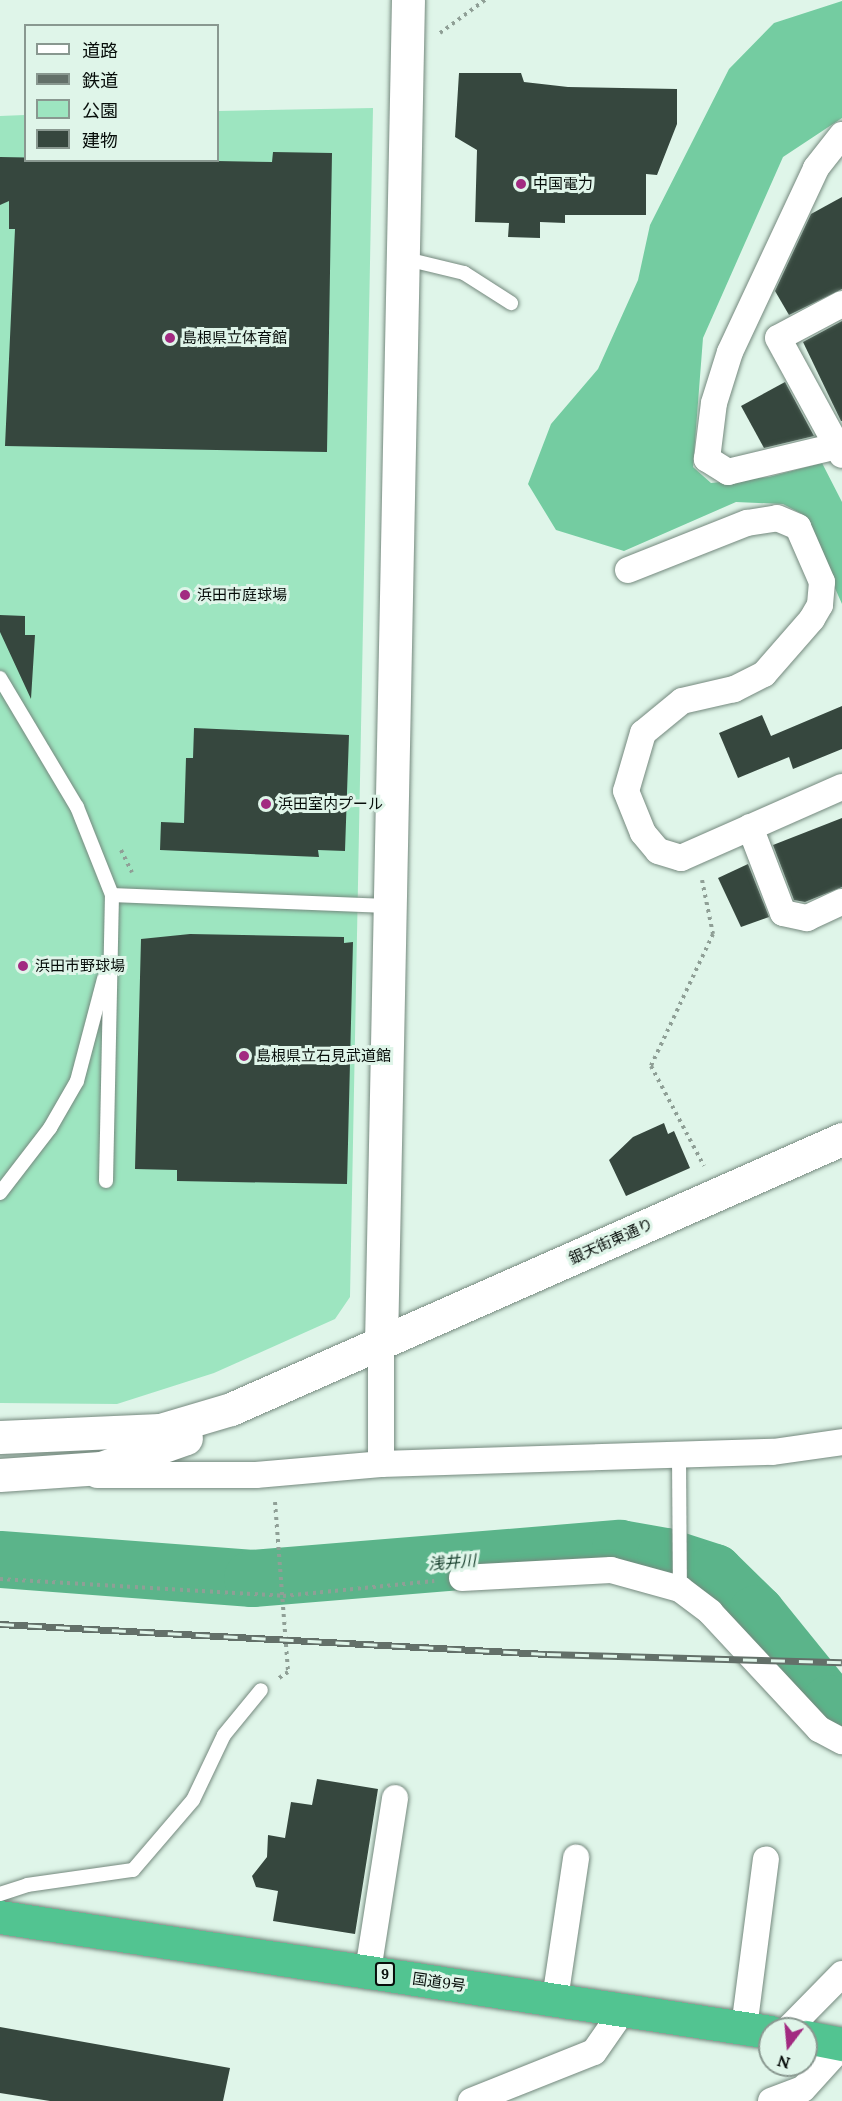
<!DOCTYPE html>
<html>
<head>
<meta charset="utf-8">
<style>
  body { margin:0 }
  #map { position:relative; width:842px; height:2101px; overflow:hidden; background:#dff5e9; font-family:Lora,"Noto Sans JP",serif }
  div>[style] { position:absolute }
  .green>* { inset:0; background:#9de5c0 }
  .forest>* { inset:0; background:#74cca1 }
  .river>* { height:57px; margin:-28.5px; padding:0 28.5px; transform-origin:28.5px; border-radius:28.5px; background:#5bb48a }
  .building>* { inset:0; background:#36473e }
  .path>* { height:4px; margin-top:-2px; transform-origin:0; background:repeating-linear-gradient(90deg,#8f9f96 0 3px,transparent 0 7.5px) }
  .roads { filter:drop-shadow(0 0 2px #75897e) drop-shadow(0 0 2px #75897e) }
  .lane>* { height:14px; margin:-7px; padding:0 7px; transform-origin:7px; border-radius:7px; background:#fff }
  .street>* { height:26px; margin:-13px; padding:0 13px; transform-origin:13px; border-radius:13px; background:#fff }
  .secondary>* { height:33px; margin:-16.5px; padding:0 16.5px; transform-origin:16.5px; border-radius:16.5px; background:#fff }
  .highway>* { height:33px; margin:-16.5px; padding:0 16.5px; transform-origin:16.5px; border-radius:16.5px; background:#52c491 }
  .rail>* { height:7px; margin-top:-3.5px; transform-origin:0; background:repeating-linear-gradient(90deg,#dff5e9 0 14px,#637069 0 28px); box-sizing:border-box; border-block:2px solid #637069 }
  .dots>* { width:16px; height:16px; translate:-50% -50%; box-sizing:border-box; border:3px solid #dff5e9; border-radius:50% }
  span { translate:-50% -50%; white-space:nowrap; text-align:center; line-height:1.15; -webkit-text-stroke:6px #dff5e9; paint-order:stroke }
  .shield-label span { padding:2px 4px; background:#dff5e9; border:2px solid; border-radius:4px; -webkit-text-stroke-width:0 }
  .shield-label { font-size:14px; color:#070d0a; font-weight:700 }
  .poi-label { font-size:15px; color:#070d0a }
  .left { translate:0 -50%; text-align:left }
  .street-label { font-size:15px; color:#070d0a }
  .water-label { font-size:16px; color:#1f4634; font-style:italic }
  .legend { position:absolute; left:24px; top:24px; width:195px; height:138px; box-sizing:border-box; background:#dff5e9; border:2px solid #899890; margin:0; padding:8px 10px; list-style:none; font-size:18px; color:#070d0a }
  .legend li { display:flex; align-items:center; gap:12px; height:30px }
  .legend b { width:30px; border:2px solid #899890 }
  .north { position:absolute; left:758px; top:2017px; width:60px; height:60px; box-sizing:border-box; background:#dff5e9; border:2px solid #899890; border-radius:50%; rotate:196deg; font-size:16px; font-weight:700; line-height:24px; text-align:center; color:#070d0a }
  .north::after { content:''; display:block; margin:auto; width:21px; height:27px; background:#a22a81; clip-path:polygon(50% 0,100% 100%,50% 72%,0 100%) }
</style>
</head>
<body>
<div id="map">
  <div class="green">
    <div style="clip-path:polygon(373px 108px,350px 1297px,335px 1319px,214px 1373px,117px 1404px,0 1403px,0 116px,25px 115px,26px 160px,218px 160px,218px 111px)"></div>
  </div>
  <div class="forest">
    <div style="clip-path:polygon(842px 1px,842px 118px,783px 157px,703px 338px,693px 467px,711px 483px,769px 477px,822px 463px,842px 502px,842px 604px,802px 514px,783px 504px,736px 502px,624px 551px,556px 530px,528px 484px,551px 424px,598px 369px,638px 280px,650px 225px,729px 69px,774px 23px)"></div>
  </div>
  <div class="river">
    <div style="left:0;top:1559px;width:253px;rotate:4.3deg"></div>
    <div style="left:252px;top:1578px;width:369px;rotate:-4.7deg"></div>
    <div style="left:620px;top:1548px;width:46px;rotate:10.1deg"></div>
    <div style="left:665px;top:1556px;width:52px;rotate:18.1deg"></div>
    <div style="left:714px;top:1572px;width:59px;rotate:44.3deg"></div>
    <div style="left:756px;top:1613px;width:116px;rotate:51deg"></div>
    <div style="left:829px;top:1703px;width:14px;rotate:21deg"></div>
  </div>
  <div class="building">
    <div style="clip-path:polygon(459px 73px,521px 73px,524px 82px,568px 87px,677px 89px,677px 124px,657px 175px,646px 174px,646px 215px,565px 215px,565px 223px,540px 222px,540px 238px,508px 237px,509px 223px,475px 222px,477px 150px,455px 137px)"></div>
    <div style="clip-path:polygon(273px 152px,332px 153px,327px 452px,5px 446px,15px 229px,9px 229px,9px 201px,0 205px,0 157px,272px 162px)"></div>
    <div style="clip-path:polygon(842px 197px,842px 289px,789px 315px,775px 291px,811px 214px)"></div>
    <div style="clip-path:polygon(842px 321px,842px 421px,841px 421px,803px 342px)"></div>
    <div style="clip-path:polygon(785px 382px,814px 436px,764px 448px,741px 406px)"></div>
    <div style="clip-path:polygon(0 615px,25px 616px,25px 635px,35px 635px,31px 699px,0 632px)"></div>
    <div style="clip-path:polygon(842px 706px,842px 749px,793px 769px,789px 757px,738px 778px,719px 733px,762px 715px,771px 736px)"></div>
    <div style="clip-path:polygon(194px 728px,349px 735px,345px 851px,318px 850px,319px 857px,160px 850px,161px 822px,184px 823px,186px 758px,193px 758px)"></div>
    <div style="clip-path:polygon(842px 818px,842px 887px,805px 902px,794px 900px,773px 845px)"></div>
    <div style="clip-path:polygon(748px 864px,769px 917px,741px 927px,718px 878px)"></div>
    <div style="clip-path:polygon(190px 934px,344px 937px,344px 943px,353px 942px,347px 1184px,177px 1181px,177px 1170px,135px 1169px,141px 939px)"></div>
    <div style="clip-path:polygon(664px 1123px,668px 1134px,674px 1131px,690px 1168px,626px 1196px,609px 1160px,633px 1137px)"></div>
    <div style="clip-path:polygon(317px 1779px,378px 1789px,355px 1934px,273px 1921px,278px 1891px,256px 1887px,252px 1876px,267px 1857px,268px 1835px,285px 1838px,291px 1802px,312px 1805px)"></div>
    <div style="clip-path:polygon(0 2027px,230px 2068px,223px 2101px,50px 2101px,0 2093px)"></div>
  </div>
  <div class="path">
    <div style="left:440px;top:33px;width:56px;rotate:-36.3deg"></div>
    <div style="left:121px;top:850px;width:25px;rotate:64deg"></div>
    <div style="left:702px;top:880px;width:55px;rotate:78.5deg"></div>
    <div style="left:713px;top:934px;width:146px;rotate:115.2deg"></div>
    <div style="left:651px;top:1066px;width:113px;rotate:62.1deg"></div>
    <div style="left:275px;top:1502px;width:170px;rotate:85.6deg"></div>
    <div style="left:288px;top:1672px;width:11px;rotate:146deg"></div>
    <div style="left:0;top:1579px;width:284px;rotate:3.4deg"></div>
    <div style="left:283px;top:1596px;width:152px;rotate:-5.7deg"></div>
  </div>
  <div class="roads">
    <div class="lane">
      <div style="left:402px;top:258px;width:64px;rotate:13.6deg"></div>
      <div style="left:464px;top:273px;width:56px;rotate:32.6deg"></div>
      <div style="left:0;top:678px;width:150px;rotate:59.2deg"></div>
      <div style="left:77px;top:807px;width:95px;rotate:68.3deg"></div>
      <div style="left:112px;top:895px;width:275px;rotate:2.3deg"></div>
      <div style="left:106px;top:1181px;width:286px;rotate:-88.8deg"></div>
      <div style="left:0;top:1193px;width:82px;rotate:-52.4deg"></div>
      <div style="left:50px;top:1128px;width:54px;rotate:-60.1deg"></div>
      <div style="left:77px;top:1081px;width:106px;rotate:-75.2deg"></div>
      <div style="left:679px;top:1456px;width:133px;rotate:89.6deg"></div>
      <div style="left:0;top:1894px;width:28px;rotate:-18deg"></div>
      <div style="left:27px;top:1885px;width:107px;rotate:-8.1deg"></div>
      <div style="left:133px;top:1870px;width:92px;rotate:-49.4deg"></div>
      <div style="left:193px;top:1800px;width:72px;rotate:-64.5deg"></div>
      <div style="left:224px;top:1735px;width:58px;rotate:-50.6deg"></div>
    </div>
    <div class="street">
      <div style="left:842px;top:304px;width:72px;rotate:152deg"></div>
      <div style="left:778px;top:338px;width:133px;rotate:61.3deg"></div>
      <div style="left:837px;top:446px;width:112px;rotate:166.6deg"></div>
      <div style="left:728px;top:472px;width:25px;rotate:-148deg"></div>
      <div style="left:707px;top:459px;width:56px;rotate:-82.9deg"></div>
      <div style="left:714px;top:403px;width:53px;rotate:-72.6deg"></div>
      <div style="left:730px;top:352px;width:203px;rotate:-64.9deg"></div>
      <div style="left:816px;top:168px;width:42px;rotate:-51.8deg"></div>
      <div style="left:628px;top:570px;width:128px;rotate:-21.6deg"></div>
      <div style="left:747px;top:523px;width:30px;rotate:-9deg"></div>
      <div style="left:777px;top:518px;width:23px;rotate:23deg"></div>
      <div style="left:798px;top:527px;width:60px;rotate:66.4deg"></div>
      <div style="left:822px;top:582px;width:23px;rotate:95deg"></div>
      <div style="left:820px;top:605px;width:16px;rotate:120deg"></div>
      <div style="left:812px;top:619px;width:73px;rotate:131.1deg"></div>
      <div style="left:764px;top:674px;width:34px;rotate:153deg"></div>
      <div style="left:734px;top:689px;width:53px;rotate:167deg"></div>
      <div style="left:682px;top:701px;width:50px;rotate:140.6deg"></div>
      <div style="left:643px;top:733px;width:60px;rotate:106.3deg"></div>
      <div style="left:626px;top:791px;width:45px;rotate:68deg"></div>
      <div style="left:643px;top:833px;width:23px;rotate:50deg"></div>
      <div style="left:658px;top:851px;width:24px;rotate:17deg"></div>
      <div style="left:681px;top:858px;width:176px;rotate:-23.8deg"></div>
      <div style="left:750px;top:827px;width:92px;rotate:69deg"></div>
      <div style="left:783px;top:913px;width:25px;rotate:12deg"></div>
      <div style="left:807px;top:918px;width:38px;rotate:-25deg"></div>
      <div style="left:381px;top:1344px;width:120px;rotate:90deg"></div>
      <div style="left:97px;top:1475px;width:159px"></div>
      <div style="left:256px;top:1475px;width:125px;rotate:-5deg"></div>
      <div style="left:381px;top:1464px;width:392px;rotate:-1.8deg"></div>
      <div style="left:773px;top:1452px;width:70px;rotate:-8.2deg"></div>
      <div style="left:462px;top:1578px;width:149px;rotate:-3.1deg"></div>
      <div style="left:611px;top:1570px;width:72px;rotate:15.4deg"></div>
      <div style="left:680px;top:1589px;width:38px;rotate:37deg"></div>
      <div style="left:710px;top:1612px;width:160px;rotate:47deg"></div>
      <div style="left:819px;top:1729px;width:26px;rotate:28deg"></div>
      <div style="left:368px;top:1971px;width:175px;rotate:-81.1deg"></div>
      <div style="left:555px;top:1999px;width:143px;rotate:-81.5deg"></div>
      <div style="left:744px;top:2028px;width:170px;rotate:-82.6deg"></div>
      <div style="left:788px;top:2029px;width:77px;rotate:-45.5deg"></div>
      <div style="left:471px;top:2101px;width:132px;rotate:-21.7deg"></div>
      <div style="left:594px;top:2052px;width:52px;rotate:-55.1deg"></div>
      <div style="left:771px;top:2101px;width:34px;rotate:-21deg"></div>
      <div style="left:803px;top:2089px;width:58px;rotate:-47.8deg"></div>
    </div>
    <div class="secondary">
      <div style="left:381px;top:1344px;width:1344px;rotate:-88.85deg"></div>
      <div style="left:0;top:1437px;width:160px;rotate:-2.5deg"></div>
      <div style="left:160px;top:1430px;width:74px;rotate:-16.5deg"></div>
      <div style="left:231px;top:1409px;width:668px;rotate:-23.84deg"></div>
      <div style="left:0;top:1475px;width:101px;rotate:-4deg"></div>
      <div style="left:101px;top:1468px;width:90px;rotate:-19.4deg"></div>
    </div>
    <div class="highway">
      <div style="left:0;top:1917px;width:779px;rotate:8.49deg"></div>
      <div style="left:806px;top:2037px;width:37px;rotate:11deg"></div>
    </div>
  </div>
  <div class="rail">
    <div style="left:0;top:1624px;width:548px;rotate:3.14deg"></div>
    <div style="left:547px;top:1654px;width:295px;rotate:1.6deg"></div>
  </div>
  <div class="dots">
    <div style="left:521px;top:184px;background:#a22a81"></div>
    <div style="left:170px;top:338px;background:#a22a81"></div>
    <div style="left:185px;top:595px;background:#a22a81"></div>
    <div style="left:266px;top:804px;background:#a22a81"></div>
    <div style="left:23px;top:966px;background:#a22a81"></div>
    <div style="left:244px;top:1056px;background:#a22a81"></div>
  </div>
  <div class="shield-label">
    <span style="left:385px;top:1974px">9</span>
  </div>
  <div class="poi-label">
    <span class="left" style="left:533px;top:184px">中国電力</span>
    <span class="left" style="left:182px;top:338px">島根県立体育館</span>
    <span class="left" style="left:197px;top:595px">浜田市庭球場</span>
    <span class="left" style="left:278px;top:804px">浜田室内プール</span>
    <span class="left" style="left:35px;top:966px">浜田市野球場</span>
    <span class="left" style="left:256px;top:1056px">島根県立石見武道館</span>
  </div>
  <div class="street-label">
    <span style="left:611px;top:1241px;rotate:-24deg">銀天街東通り</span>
    <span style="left:439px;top:1982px;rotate:8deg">国道9号</span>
  </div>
  <div class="water-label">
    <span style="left:452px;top:1562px;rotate:-5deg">浅井川</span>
  </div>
  <ul class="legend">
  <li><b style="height:8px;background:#fff"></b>道路</li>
  <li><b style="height:8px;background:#637069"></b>鉄道</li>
  <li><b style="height:16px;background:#9de5c0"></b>公園</li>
  <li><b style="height:16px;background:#36473e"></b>建物</li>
  </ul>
  <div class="north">N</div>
</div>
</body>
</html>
